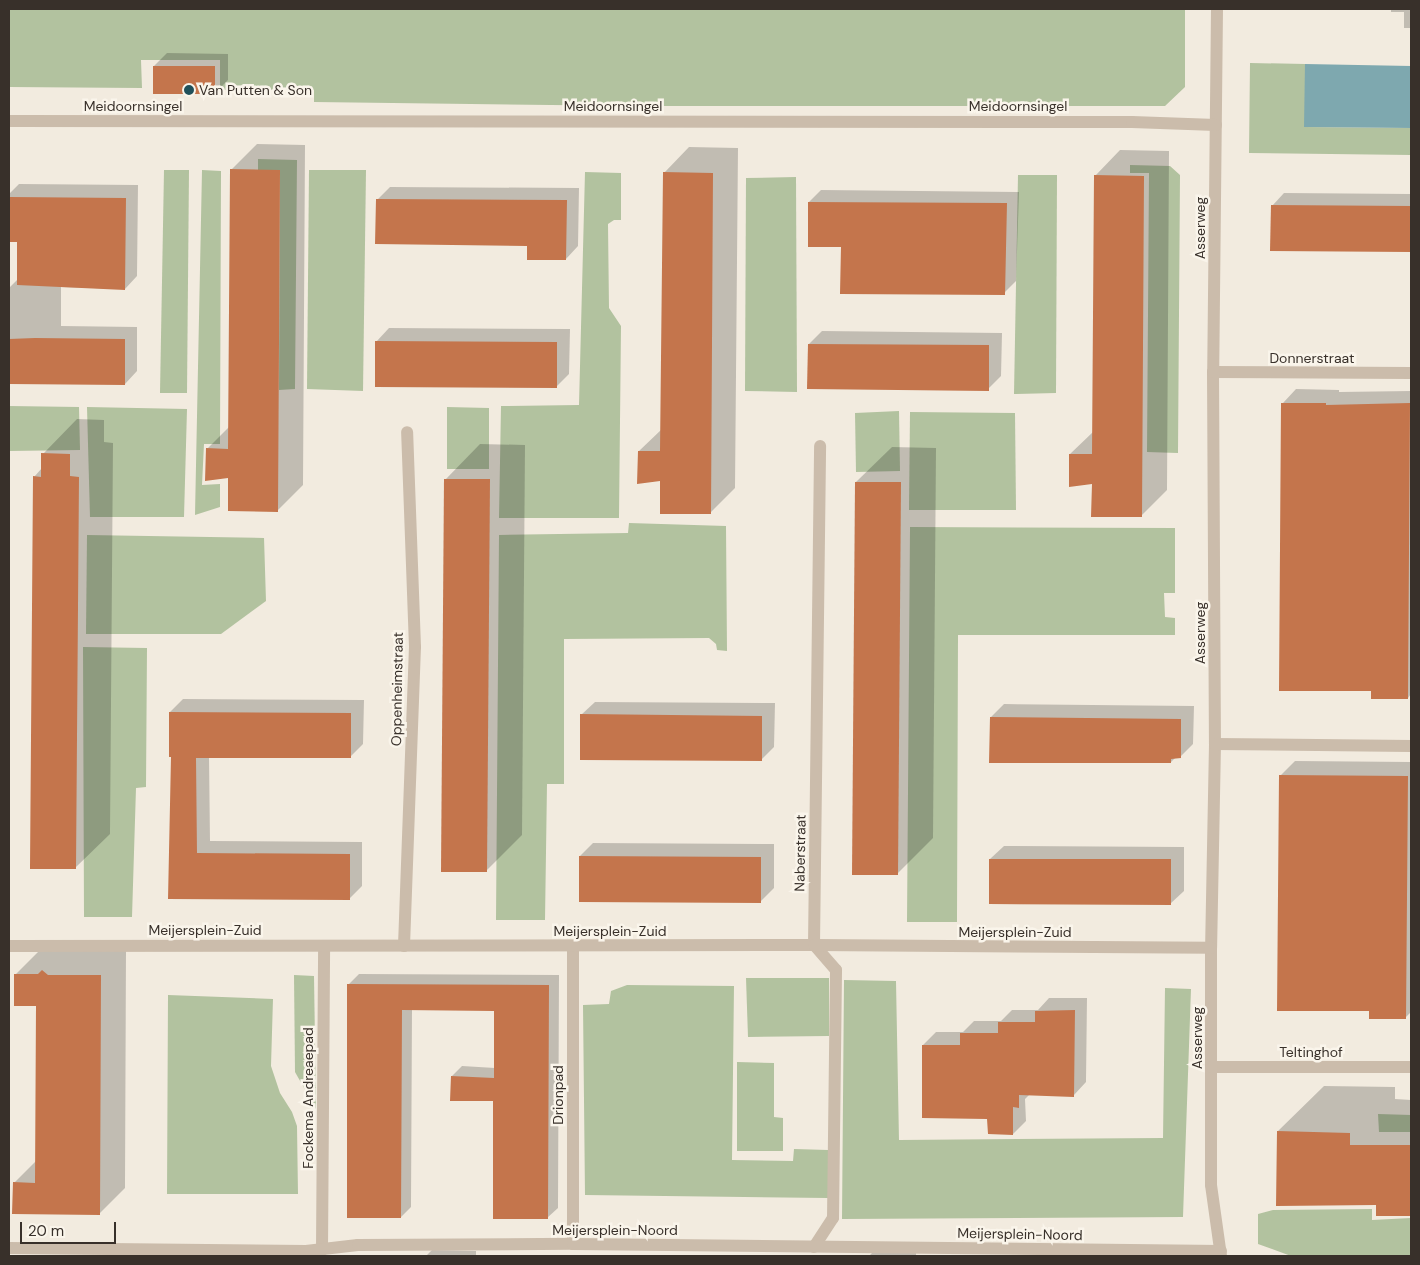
<!DOCTYPE html>
<html>
<head>
<meta charset="utf-8">
<style>
  body { margin:0 }
  #map { position:relative; width:1420px; height:1265px; overflow:hidden; background:#f2ebdf; font-family:"DM Sans",sans-serif }
  div>[style] { position:absolute }
  .green>* { inset:0; background:#b2c29f }
  .water>* { inset:0; background:#7ea8af }
  .shadow>* { inset:0; background:#0003 }
  .building>* { inset:0; background:#c4754c }
  .pedestrian>* { height:12px; margin:-6px; padding:0 6px; transform-origin:6px; border-radius:6px; background:#cbbcab }
  .minor>* { height:12px; margin:-6px; padding:0 6px; transform-origin:6px; border-radius:6px; background:#cbbcab }
  .dots>* { width:14px; height:14px; translate:-50% -50%; box-sizing:border-box; border:2px solid #faf5eb; border-radius:50% }
  span { translate:-50% -50%; white-space:nowrap; text-align:center; line-height:1.15; -webkit-text-stroke:5px #faf5eb; paint-order:stroke }
  .poi-label { font-size:14px; color:#38302a }
  .left { translate:0 -50%; text-align:left }
  .street-label { font-size:14px; color:#38302a }
  .frame { position:absolute; inset:0; border:10px solid #38302a; pointer-events:none }
  .scale { position:absolute; left:20px; top:1222px; width:96px; height:22px; box-sizing:border-box; border:2px solid #38302a; border-top:0; padding-left:6px; font-size:15px; line-height:18px; white-space:nowrap; color:#38302a; -webkit-text-stroke:4px #faf5eb; paint-order:stroke }
</style>
</head>
<body>
<div id="map">
  <div class="green">
    <div style="clip-path:polygon(9px 9px,1185px 9px,1185px 87px,1165px 106px,637px 106px,314px 102px,314px 90px,220px 90px,220px 60px,141px 60px,142px 88px,9px 87px)"></div>
    <div style="clip-path:polygon(1250px 63px,1305px 64px,1305px 127px,1411px 128px,1411px 155px,1249px 153px)"></div>
    <div style="clip-path:polygon(258px 159px,297px 160px,295px 389px,279px 390px,280px 170px,258px 170px)"></div>
    <div style="clip-path:polygon(1130px 165px,1170px 166px,1180px 175px,1178px 453px,1147px 452px,1149px 173px,1130px 173px)"></div>
    <div style="clip-path:polygon(164px 170px,189px 170px,187px 393px,160px 393px)"></div>
    <div style="clip-path:polygon(202px 170px,221px 171px,220px 444px,204px 444px,202px 485px,220px 484px,220px 507px,195px 515px)"></div>
    <div style="clip-path:polygon(309px 170px,366px 170px,363px 391px,307px 389px)"></div>
    <div style="clip-path:polygon(585px 172px,621px 173px,621px 220px,614px 220px,608px 224px,609px 308px,621px 326px,619px 518px,499px 518px,501px 406px,579px 405px)"></div>
    <div style="clip-path:polygon(1018px 175px,1057px 175px,1056px 393px,1014px 394px)"></div>
    <div style="clip-path:polygon(796px 177px,797px 392px,745px 391px,746px 178px)"></div>
    <div style="clip-path:polygon(9px 406px,79px 407px,80px 450px,9px 451px)"></div>
    <div style="clip-path:polygon(87px 407px,187px 409px,184px 517px,90px 517px)"></div>
    <div style="clip-path:polygon(447px 407px,489px 408px,489px 469px,447px 469px)"></div>
    <div style="clip-path:polygon(899px 411px,900px 471px,856px 472px,855px 413px)"></div>
    <div style="clip-path:polygon(910px 412px,1015px 413px,1016px 510px,909px 510px)"></div>
    <div style="clip-path:polygon(629px 523px,726px 526px,727px 651px,717px 650px,716px 644px,709px 638px,564px 639px,564px 784px,547px 784px,545px 920px,496px 920px,499px 535px,628px 533px)"></div>
    <div style="clip-path:polygon(910px 527px,1175px 528px,1175px 593px,1164px 593px,1165px 617px,1175px 618px,1175px 635px,958px 635px,957px 922px,907px 922px)"></div>
    <div style="clip-path:polygon(87px 535px,264px 538px,266px 601px,221px 634px,86px 634px)"></div>
    <div style="clip-path:polygon(83px 647px,147px 648px,146px 787px,136px 788px,132px 917px,84px 917px)"></div>
    <div style="clip-path:polygon(294px 975px,314px 976px,316px 1109px,295px 1072px)"></div>
    <div style="clip-path:polygon(746px 978px,829px 978px,829px 1036px,748px 1037px)"></div>
    <div style="clip-path:polygon(844px 980px,896px 981px,899px 1140px,1163px 1138px,1165px 988px,1191px 989px,1183px 1217px,842px 1219px)"></div>
    <div style="clip-path:polygon(627px 985px,734px 986px,732px 1160px,793px 1161px,794px 1149px,828px 1150px,828px 1198px,585px 1195px,583px 1005px,609px 1004px,611px 991px)"></div>
    <div style="clip-path:polygon(168px 995px,273px 999px,271px 1066px,280px 1093px,292px 1112px,297px 1126px,298px 1194px,167px 1194px)"></div>
    <div style="clip-path:polygon(737px 1062px,774px 1063px,774px 1117px,783px 1118px,783px 1151px,737px 1151px)"></div>
    <div style="clip-path:polygon(1378px 1114px,1411px 1115px,1411px 1132px,1379px 1132px)"></div>
    <div style="clip-path:polygon(1372px 1209px,1372px 1220px,1411px 1218px,1411px 1256px,1291px 1256px,1258px 1244px,1258px 1214px,1273px 1210px)"></div>
  </div>
  <div class="water">
    <div style="clip-path:polygon(1305px 64px,1411px 66px,1411px 128px,1304px 127px)"></div>
  </div>
  <div class="shadow">
    <div style="clip-path:polygon(1391px 9px,1411px 9px,1411px 28px,1404px 28px,1404px 12px,1391px 12px)"></div>
    <div style="clip-path:polygon(167px 53px,228px 54px,228px 80px,215px 93px,154px 66px)"></div>
    <div style="clip-path:polygon(257px 144px,305px 145px,303px 485px,278px 510px,229px 477px,207px 449px,230px 426px,231px 170px)"></div>
    <div style="clip-path:polygon(689px 147px,738px 148px,735px 488px,710px 513px,662px 479px,639px 451px,662px 429px,664px 173px)"></div>
    <div style="clip-path:polygon(1120px 150px,1169px 151px,1167px 490px,1141px 516px,1070px 454px,1093px 432px,1095px 176px)"></div>
    <div style="clip-path:polygon(19px 184px,138px 185px,137px 276px,125px 289px,61px 287px,61px 326px,137px 327px,137px 371px,125px 384px,9px 383px,9px 288px,18px 279px,18px 241px,9px 241px,9px 194px)"></div>
    <div style="clip-path:polygon(390px 187px,579px 188px,578px 246px,566px 259px,528px 244px,377px 200px)"></div>
    <div style="clip-path:polygon(821px 190px,1019px 192px,1016px 281px,1004px 293px,809px 202px)"></div>
    <div style="clip-path:polygon(1284px 193px,1411px 194px,1411px 251px,1271px 250px,1272px 206px)"></div>
    <div style="clip-path:polygon(389px 328px,570px 329px,569px 374px,556px 387px,376px 342px)"></div>
    <div style="clip-path:polygon(822px 331px,1002px 333px,1001px 376px,988px 389px,809px 344px)"></div>
    <div style="clip-path:polygon(1296px 389px,1339px 390px,1339px 392px,1411px 391px,1411px 694px,1408px 698px,1373px 690px,1283px 403px)"></div>
    <div style="clip-path:polygon(77px 419px,104px 420px,104px 442px,113px 443px,110px 834px,75px 868px,34px 477px,42px 468px,43px 454px)"></div>
    <div style="clip-path:polygon(480px 444px,525px 445px,522px 835px,486px 871px,445px 480px)"></div>
    <div style="clip-path:polygon(892px 447px,936px 448px,933px 838px,897px 874px,856px 482px)"></div>
    <div style="clip-path:polygon(183px 699px,364px 700px,363px 744px,350px 757px,209px 756px,210px 841px,362px 842px,362px 886px,349px 899px,169px 898px,172px 756px,170px 712px)"></div>
    <div style="clip-path:polygon(595px 702px,775px 703px,774px 747px,761px 760px,581px 715px)"></div>
    <div style="clip-path:polygon(1004px 704px,1194px 706px,1193px 744px,1180px 757px,1176px 757px,1171px 762px,991px 717px)"></div>
    <div style="clip-path:polygon(1295px 761px,1411px 762px,1411px 1012px,1405px 1018px,1370px 1010px,1280px 776px)"></div>
    <div style="clip-path:polygon(593px 843px,774px 844px,774px 888px,760px 902px,580px 856px)"></div>
    <div style="clip-path:polygon(1004px 846px,1184px 847px,1184px 891px,1170px 904px,990px 859px)"></div>
    <div style="clip-path:polygon(41px 949px,126px 950px,125px 1188px,99px 1214px,14px 1183px,37px 1160px,37px 1005px,15px 975px)"></div>
    <div style="clip-path:polygon(359px 974px,559px 975px,558px 1208px,547px 1218px,494px 1099px,452px 1076px,462px 1066px,495px 1068px,495px 1010px,412px 1009px,411px 1207px,401px 1217px,349px 984px)"></div>
    <div style="clip-path:polygon(1049px 998px,1087px 998px,1086px 1082px,1074px 1095px,1030px 1094px,1025px 1099px,1026px 1121px,1013px 1134px,989px 1118px,923px 1045px,936px 1032px,963px 1032px,974px 1021px,1001px 1021px,1012px 1010px,1038px 1010px)"></div>
    <div style="clip-path:polygon(1324px 1086px,1395px 1087px,1395px 1099px,1411px 1100px,1411px 1215px,1378px 1215px,1377px 1204px,1278px 1131px)"></div>
    <div style="clip-path:polygon(432px 1250px,476px 1251px,476px 1256px,426px 1256px)"></div>
    <div style="clip-path:polygon(872px 1253px,916px 1253px,916px 1256px,869px 1256px)"></div>
  </div>
  <div class="building">
    <div style="clip-path:polygon(153px 66px,215px 66px,215px 94px,153px 94px)"></div>
    <div style="clip-path:polygon(230px 169px,280px 170px,278px 512px,228px 511px,228px 478px,205px 481px,206px 448px,228px 449px)"></div>
    <div style="clip-path:polygon(663px 172px,713px 173px,711px 514px,660px 514px,660px 481px,637px 484px,638px 451px,660px 451px)"></div>
    <div style="clip-path:polygon(1094px 175px,1144px 176px,1142px 517px,1091px 517px,1092px 484px,1069px 487px,1069px 454px,1092px 454px)"></div>
    <div style="clip-path:polygon(9px 197px,126px 198px,125px 290px,17px 285px,17px 242px,9px 242px)"></div>
    <div style="clip-path:polygon(376px 199px,567px 200px,566px 260px,527px 260px,527px 246px,375px 244px)"></div>
    <div style="clip-path:polygon(808px 202px,1007px 203px,1005px 295px,840px 294px,841px 247px,808px 247px)"></div>
    <div style="clip-path:polygon(1271px 205px,1411px 206px,1411px 252px,1270px 251px)"></div>
    <div style="clip-path:polygon(35px 338px,125px 339px,125px 385px,9px 384px,9px 339px)"></div>
    <div style="clip-path:polygon(375px 341px,557px 342px,557px 388px,375px 387px)"></div>
    <div style="clip-path:polygon(808px 344px,989px 345px,989px 391px,807px 389px)"></div>
    <div style="clip-path:polygon(1281px 403px,1326px 403px,1326px 405px,1410px 403px,1408px 699px,1371px 699px,1371px 691px,1279px 691px)"></div>
    <div style="clip-path:polygon(41px 453px,70px 454px,70px 476px,79px 477px,76px 869px,30px 869px,33px 476px,41px 477px)"></div>
    <div style="clip-path:polygon(444px 479px,490px 479px,487px 872px,441px 872px)"></div>
    <div style="clip-path:polygon(855px 482px,901px 482px,898px 875px,852px 875px)"></div>
    <div style="clip-path:polygon(169px 712px,351px 713px,351px 758px,196px 758px,197px 853px,350px 854px,350px 900px,168px 899px,171px 757px,169px 757px)"></div>
    <div style="clip-path:polygon(580px 714px,762px 716px,762px 761px,580px 760px)"></div>
    <div style="clip-path:polygon(990px 717px,1181px 719px,1181px 758px,1171px 759px,1171px 763px,989px 763px)"></div>
    <div style="clip-path:polygon(1279px 775px,1408px 776px,1406px 1019px,1369px 1019px,1369px 1011px,1277px 1011px)"></div>
    <div style="clip-path:polygon(579px 856px,761px 857px,761px 903px,579px 902px)"></div>
    <div style="clip-path:polygon(989px 859px,1171px 859px,1171px 905px,989px 904px)"></div>
    <div style="clip-path:polygon(42px 970px,48px 975px,101px 975px,100px 1215px,12px 1214px,13px 1182px,35px 1183px,36px 1006px,14px 1006px,14px 974px,38px 974px)"></div>
    <div style="clip-path:polygon(347px 984px,549px 985px,548px 1219px,493px 1219px,493px 1101px,450px 1101px,451px 1076px,494px 1078px,494px 1011px,402px 1010px,401px 1218px,347px 1218px)"></div>
    <div style="clip-path:polygon(1075px 1010px,1074px 1097px,1019px 1095px,1019px 1108px,1013px 1107px,1013px 1135px,988px 1134px,987px 1119px,922px 1118px,922px 1045px,960px 1045px,960px 1033px,998px 1033px,998px 1022px,1035px 1022px,1035px 1011px)"></div>
    <div style="clip-path:polygon(1277px 1131px,1350px 1133px,1350px 1145px,1411px 1145px,1411px 1216px,1376px 1216px,1376px 1205px,1276px 1206px)"></div>
  </div>
  <div class="pedestrian">
    <div style="left:573px;top:946px;width:298px;rotate:90deg"></div>
    <div style="left:814px;top:1247px;width:35px;rotate:-57deg"></div>
    <div style="left:833px;top:1218px;width:248px;rotate:-89.3deg"></div>
    <div style="left:836px;top:970px;width:33px;rotate:-131deg"></div>
    <div style="left:322px;top:1250px;width:304px;rotate:-89.6deg"></div>
  </div>
  <div class="minor">
    <div style="left:1217px;top:9px;width:363px;rotate:90.6deg"></div>
    <div style="left:1213px;top:372px;width:372px;rotate:89.7deg"></div>
    <div style="left:1215px;top:744px;width:204px;rotate:91.1deg"></div>
    <div style="left:1211px;top:948px;width:237px;rotate:90deg"></div>
    <div style="left:1211px;top:1185px;width:72px;rotate:82deg"></div>
    <div style="left:9px;top:121px;width:1123px;rotate:0.05deg"></div>
    <div style="left:1132px;top:122px;width:84px;rotate:2deg"></div>
    <div style="left:1213px;top:372px;width:198px;rotate:0.3deg"></div>
    <div style="left:1215px;top:744px;width:196px;rotate:0.6deg"></div>
    <div style="left:814px;top:945px;width:499px;rotate:-89.3deg"></div>
    <div style="left:9px;top:946px;width:805px;rotate:-0.07deg"></div>
    <div style="left:814px;top:945px;width:397px;rotate:0.4deg"></div>
    <div style="left:404px;top:946px;width:299px;rotate:-87.9deg"></div>
    <div style="left:415px;top:647px;width:215px;rotate:-92.1deg"></div>
    <div style="left:1211px;top:1067px;width:200px"></div>
    <div style="left:9px;top:1248px;width:297px;rotate:0.6deg"></div>
    <div style="left:306px;top:1251px;width:52px;rotate:-6.6deg"></div>
    <div style="left:358px;top:1245px;width:215px;rotate:-0.3deg"></div>
    <div style="left:573px;top:1244px;width:648px;rotate:0.62deg"></div>
  </div>
  <div class="dots">
    <div style="left:189px;top:90px;background:#20505a"></div>
  </div>
  <div class="poi-label">
    <span class="left" style="left:199px;top:90px">Van Putten &amp; Son</span>
  </div>
  <div class="street-label">
    <span style="left:133px;top:106px">Meidoornsingel</span>
    <span style="left:613px;top:106px">Meidoornsingel</span>
    <span style="left:1018px;top:106px">Meidoornsingel</span>
    <span style="left:1200px;top:228px;rotate:-90deg">Asserweg</span>
    <span style="left:1312px;top:358px">Donnerstraat</span>
    <span style="left:1200px;top:633px;rotate:-90deg">Asserweg</span>
    <span style="left:397px;top:689px;rotate:-89deg">Oppenheimstraat</span>
    <span style="left:800px;top:853px;rotate:-89deg">Naberstraat</span>
    <span style="left:205px;top:930px">Meijersplein-Zuid</span>
    <span style="left:610px;top:931px">Meijersplein-Zuid</span>
    <span style="left:1015px;top:932px">Meijersplein-Zuid</span>
    <span style="left:1197px;top:1038px;rotate:-90deg">Asserweg</span>
    <span style="left:1311px;top:1052px">Teltinghof</span>
    <span style="left:558px;top:1095px;rotate:-90deg">Drionpad</span>
    <span style="left:308px;top:1098px;rotate:-90deg">Fockema Andreaepad</span>
    <span style="left:615px;top:1230px">Meijersplein-Noord</span>
    <span style="left:1020px;top:1234px;rotate:1deg">Meijersplein-Noord</span>
  </div>
  <div class="frame"></div>
  <div class="scale">20 m</div>
</div>
</body>
</html>
